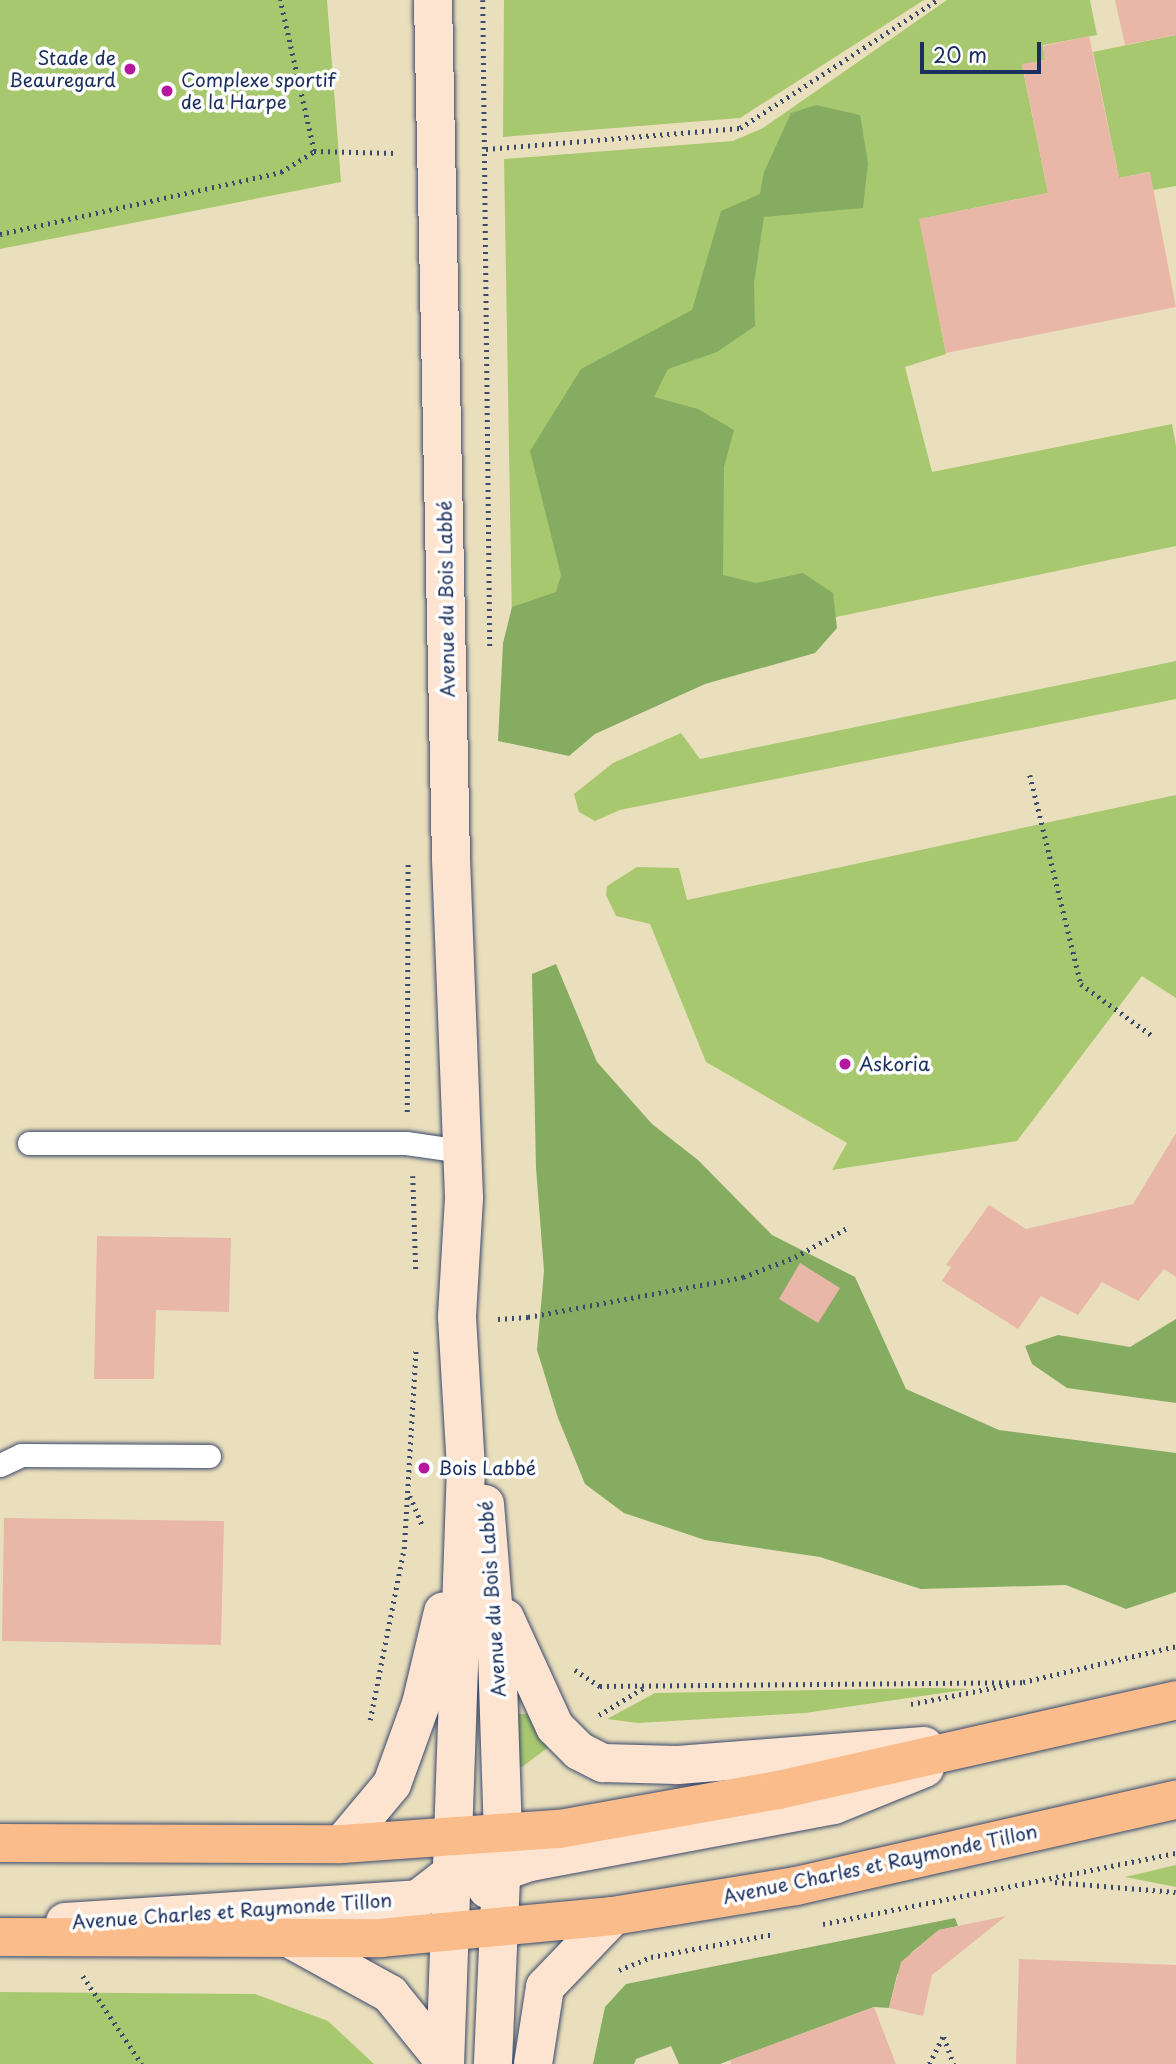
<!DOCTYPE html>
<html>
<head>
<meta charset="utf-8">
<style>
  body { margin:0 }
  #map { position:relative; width:1176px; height:2064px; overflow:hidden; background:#eadfbc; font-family:"Playpen Sans",sans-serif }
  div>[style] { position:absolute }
  .green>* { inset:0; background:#a8c870 }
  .forest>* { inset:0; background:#86ac62 }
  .building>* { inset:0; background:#e8b7a7 }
  .path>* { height:4.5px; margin-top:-2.25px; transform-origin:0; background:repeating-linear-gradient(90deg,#3a496c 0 2px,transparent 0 7px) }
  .roads { filter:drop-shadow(0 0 2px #3a496c) drop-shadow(0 0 2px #3a496c) }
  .lane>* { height:23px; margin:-11.5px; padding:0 11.5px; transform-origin:11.5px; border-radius:11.5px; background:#fff }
  .secondary>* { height:38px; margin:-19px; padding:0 19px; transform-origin:19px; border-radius:19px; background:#fde4d1 }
  .primary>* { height:38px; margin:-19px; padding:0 19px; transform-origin:19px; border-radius:19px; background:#fabc8b }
  .dots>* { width:19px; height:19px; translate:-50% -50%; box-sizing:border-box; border:4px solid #fff; border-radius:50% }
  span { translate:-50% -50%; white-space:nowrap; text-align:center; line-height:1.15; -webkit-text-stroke:7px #fff; paint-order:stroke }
  .poi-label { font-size:19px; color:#1b2f5e }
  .right { translate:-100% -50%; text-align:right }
  .left { translate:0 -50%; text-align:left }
  .street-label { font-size:19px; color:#1b2f5e }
  .scale { position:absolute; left:920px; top:42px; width:121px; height:32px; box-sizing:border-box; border:4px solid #1b2f5e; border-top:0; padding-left:9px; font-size:21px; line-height:24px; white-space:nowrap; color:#1b2f5e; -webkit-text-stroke:5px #fff; paint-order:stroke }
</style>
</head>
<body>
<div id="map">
  <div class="green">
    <div style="clip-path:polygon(0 0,327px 0,341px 182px,0 249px)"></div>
    <div style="clip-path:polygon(504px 0,924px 0,740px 118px,503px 137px)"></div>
    <div style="clip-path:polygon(947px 0,1090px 0,1097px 35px,1043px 45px,1045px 60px,1022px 65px,1048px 193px,920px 219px,946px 354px,905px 367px,932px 472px,1172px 424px,1176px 446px,1176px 546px,726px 640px,512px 624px,504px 159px,733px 141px,763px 128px)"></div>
    <div style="clip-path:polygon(1176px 35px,1176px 186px,1153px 190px,1149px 172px,1119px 178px,1093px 52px)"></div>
    <div style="clip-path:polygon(1176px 661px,1176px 699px,620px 810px,595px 821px,579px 812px,574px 794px,613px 763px,681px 733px,700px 759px)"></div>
    <div style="clip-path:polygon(1176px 795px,1176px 998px,1142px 976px,1017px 1141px,832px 1170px,847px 1143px,706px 1062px,650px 924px,616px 916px,606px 895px,607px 886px,637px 867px,679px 868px,687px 900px)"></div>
    <div style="clip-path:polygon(931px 1688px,970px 1689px,805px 1713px,638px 1723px,607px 1719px,655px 1693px)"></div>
    <div style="clip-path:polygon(516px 1714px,527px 1714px,550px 1746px,522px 1767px,512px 1767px)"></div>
    <div style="clip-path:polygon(1176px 1865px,1176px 1887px,1125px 1877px)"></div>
    <div style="clip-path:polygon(0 1992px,255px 1994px,328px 2021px,374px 2064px,0 2064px)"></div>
  </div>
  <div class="forest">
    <div style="clip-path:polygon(816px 105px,860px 115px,868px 163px,863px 208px,764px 217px,754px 283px,755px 326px,717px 352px,668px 369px,654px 397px,698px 409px,734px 430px,724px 467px,723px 575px,756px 583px,803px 573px,833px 593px,837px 628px,815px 653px,705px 684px,595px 734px,569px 756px,498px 741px,503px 643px,512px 607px,556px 592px,561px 575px,530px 451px,581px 369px,692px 310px,721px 211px,760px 194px,764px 172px,791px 113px)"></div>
    <div style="clip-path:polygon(556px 964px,597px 1062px,652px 1124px,698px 1160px,772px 1235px,855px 1277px,906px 1389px,999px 1430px,1176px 1453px,1176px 1592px,1126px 1609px,1066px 1585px,921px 1589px,820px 1557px,705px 1540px,624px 1513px,585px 1484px,558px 1418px,537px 1350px,544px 1271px,536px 1168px,532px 974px)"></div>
    <div style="clip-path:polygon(1176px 1319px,1176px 1403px,1067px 1388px,1032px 1364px,1025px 1346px,1058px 1335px,1130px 1347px)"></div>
    <div style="clip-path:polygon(955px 1918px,958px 1926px,939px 1930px,912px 1952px,897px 1975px,889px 2008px,874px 2007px,720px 2064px,679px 2064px,671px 2046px,636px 2059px,634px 2064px,593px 2064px,605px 2007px,626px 1984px)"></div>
  </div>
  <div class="building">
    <div style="clip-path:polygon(1115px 0,1176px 0,1176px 35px,1125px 45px)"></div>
    <div style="clip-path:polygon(1089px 36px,1119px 178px,1150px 172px,1176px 307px,946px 353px,919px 219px,1048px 193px,1022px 64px,1045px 60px,1043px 46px)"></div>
    <div style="clip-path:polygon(1176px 1133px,1176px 1277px,1164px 1269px,1138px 1301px,1102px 1282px,1078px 1315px,1041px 1296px,1018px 1329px,942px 1281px,951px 1267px,946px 1265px,989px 1205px,1026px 1229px,1133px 1204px)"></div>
    <div style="clip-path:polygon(97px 1236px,231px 1238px,229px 1312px,156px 1310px,154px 1379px,94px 1379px)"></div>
    <div style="clip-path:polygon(800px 1263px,840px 1288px,818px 1323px,779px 1299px)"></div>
    <div style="clip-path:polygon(4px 1518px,224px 1521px,221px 1645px,2px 1641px)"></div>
    <div style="clip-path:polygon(1006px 1916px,932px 1975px,923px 2016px,889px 2008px,901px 1962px,939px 1930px)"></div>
    <div style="clip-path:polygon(1019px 1959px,1176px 1965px,1176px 2064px,1016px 2064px)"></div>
    <div style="clip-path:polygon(874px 2007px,896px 2064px,731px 2064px,730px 2060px)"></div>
  </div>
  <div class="path">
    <div style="left:483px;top:0;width:647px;rotate:89.38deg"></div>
    <div style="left:486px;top:149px;width:255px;rotate:-4.7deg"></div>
    <div style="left:740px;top:128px;width:235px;rotate:-33deg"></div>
    <div style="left:314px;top:151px;width:83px;rotate:1.4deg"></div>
    <div style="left:0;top:234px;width:288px;rotate:-12.4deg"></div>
    <div style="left:281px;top:172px;width:39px;rotate:-32deg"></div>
    <div style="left:314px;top:151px;width:155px;rotate:-102.7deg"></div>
    <div style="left:1030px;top:775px;width:215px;rotate:76.3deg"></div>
    <div style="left:1081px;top:984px;width:90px;rotate:36deg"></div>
    <div style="left:407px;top:1112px;width:250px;rotate:-89.8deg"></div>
    <div style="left:413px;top:1176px;width:96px;rotate:88.2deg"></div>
    <div style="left:498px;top:1319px;width:30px;rotate:-4deg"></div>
    <div style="left:528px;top:1317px;width:219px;rotate:-10.5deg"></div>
    <div style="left:743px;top:1277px;width:56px;rotate:-21deg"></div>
    <div style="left:795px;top:1257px;width:60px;rotate:-29.1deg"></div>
    <div style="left:410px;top:1496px;width:34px;rotate:67deg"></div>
    <div style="left:575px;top:1670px;width:30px;rotate:33deg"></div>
    <div style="left:600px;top:1686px;width:423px;rotate:-0.5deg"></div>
    <div style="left:1023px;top:1682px;width:157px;rotate:-13.2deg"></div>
    <div style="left:911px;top:1704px;width:103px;rotate:-11.2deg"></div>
    <div style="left:599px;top:1715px;width:54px;rotate:-31.3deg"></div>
    <div style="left:370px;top:1720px;width:174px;rotate:-78.8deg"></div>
    <div style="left:404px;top:1549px;width:201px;rotate:-86.6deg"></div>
    <div style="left:1055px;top:1882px;width:121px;rotate:4.7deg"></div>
    <div style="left:823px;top:1924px;width:360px;rotate:-11.4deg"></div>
    <div style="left:619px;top:1970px;width:35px;rotate:-22deg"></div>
    <div style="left:651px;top:1957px;width:125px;rotate:-10.6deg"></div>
    <div style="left:83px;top:1976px;width:106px;rotate:56.2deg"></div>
    <div style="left:944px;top:2037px;width:29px;rotate:70deg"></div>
    <div style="left:929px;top:2064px;width:31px;rotate:-63deg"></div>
  </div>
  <div class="roads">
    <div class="lane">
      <div style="left:29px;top:1143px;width:377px"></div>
      <div style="left:406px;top:1143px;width:57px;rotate:8.1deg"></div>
      <div style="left:0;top:1465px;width:23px;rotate:-25deg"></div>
      <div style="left:21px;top:1455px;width:188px;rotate:0.3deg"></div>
    </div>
    <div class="secondary">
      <div style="left:433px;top:0;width:859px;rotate:88.8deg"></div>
      <div style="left:451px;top:859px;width:339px;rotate:87.8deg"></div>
      <div style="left:464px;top:1198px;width:119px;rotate:93.4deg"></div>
      <div style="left:457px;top:1317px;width:150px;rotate:86.6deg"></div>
      <div style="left:466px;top:1467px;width:597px;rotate:92.01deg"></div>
      <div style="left:485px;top:1504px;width:150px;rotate:85.4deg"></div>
      <div style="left:497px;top:1654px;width:179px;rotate:88.1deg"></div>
      <div style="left:503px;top:1833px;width:231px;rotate:92.5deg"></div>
      <div style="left:505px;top:1618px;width:120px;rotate:65.4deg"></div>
      <div style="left:555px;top:1727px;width:34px;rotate:45deg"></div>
      <div style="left:579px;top:1751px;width:27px;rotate:27deg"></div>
      <div style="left:603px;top:1763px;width:74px;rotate:1.5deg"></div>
      <div style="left:677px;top:1765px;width:248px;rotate:-4.4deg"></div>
      <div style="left:342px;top:1844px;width:78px;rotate:-50.2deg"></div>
      <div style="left:392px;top:1784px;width:85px;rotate:-70.1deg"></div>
      <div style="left:421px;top:1704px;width:95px;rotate:-76.6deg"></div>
      <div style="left:487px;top:1889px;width:22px;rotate:-51deg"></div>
      <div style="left:501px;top:1872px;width:31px;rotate:-19deg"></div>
      <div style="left:530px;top:1862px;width:309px;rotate:-10.6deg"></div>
      <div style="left:834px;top:1805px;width:98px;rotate:-22.1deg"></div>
      <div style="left:65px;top:1922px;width:354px;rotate:-3.7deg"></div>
      <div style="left:418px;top:1899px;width:62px;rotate:-37.8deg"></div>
      <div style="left:294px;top:1941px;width:110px;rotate:28.9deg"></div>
      <div style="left:390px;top:1994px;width:86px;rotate:51.1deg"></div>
      <div style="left:533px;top:2064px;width:78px;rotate:-81.1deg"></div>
      <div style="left:545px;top:1987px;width:98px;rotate:-46.2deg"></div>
    </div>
    <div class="primary">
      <div style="left:0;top:1843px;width:342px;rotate:0.2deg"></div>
      <div style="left:342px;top:1844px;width:218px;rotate:-4deg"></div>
      <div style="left:559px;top:1829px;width:222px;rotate:-10.1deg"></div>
      <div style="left:778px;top:1790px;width:408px;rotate:-12.7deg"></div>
      <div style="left:0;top:1937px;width:380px;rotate:0.2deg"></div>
      <div style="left:380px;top:1938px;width:234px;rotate:-5.4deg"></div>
      <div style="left:613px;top:1916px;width:185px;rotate:-9.3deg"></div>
      <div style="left:796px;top:1886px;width:390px;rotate:-12.8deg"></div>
    </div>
  </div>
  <div class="dots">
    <div style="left:130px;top:69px;background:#b5179e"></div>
    <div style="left:167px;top:91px;background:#b5179e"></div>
    <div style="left:845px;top:1064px;background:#b5179e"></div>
    <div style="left:424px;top:1468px;background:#b5179e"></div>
  </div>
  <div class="poi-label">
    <span class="right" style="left:116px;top:69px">Stade de<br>Beauregard</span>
    <span class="left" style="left:181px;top:91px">Complexe sportif<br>de la Harpe</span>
    <span class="left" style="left:859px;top:1064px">Askoria</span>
    <span class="left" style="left:438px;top:1468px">Bois Labbé</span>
  </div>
  <div class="street-label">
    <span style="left:446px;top:599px;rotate:-91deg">Avenue du Bois Labbé</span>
    <span style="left:492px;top:1599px;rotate:-94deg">Avenue du Bois Labbé</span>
    <span style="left:880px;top:1864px;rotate:-12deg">Avenue Charles et Raymonde Tillon</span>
    <span style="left:232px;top:1911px;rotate:-4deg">Avenue Charles et Raymonde Tillon</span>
  </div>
  <div class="scale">20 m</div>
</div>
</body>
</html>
